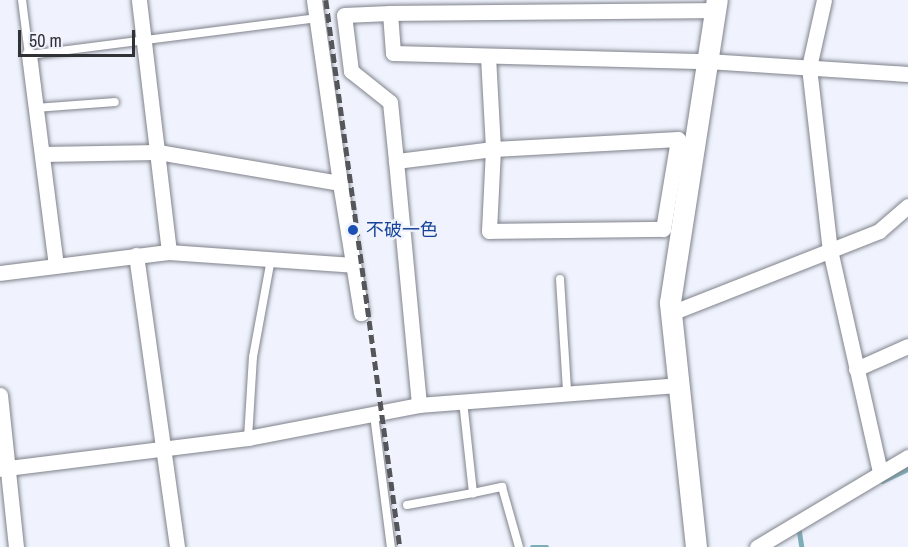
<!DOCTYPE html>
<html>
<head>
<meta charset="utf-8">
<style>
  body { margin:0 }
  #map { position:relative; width:908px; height:547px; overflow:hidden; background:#f0f3fd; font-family:"Archivo Narrow","Noto Sans JP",sans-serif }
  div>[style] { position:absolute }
  .stream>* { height:4.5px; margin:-2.25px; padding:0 2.25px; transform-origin:2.25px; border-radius:2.25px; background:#7daeb8 }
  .roads { filter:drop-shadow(0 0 2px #7f828b) drop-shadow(0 0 2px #7f828b) }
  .lane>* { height:8px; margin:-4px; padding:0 4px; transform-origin:4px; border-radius:4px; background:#fff }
  .street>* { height:15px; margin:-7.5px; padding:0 7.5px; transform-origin:7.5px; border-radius:7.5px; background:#fff }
  .secondary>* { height:21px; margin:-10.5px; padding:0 10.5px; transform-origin:10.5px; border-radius:10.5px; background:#fff }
  .rail>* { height:4.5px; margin-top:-2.25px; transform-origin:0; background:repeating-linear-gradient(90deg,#54565a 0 9px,transparent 0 13.5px) }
  .dots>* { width:16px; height:16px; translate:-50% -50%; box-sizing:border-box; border:3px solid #f0f3fd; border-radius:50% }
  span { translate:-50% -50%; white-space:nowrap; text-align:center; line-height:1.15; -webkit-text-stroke:4.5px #f0f3fd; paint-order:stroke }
  .transit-label { font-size:18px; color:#164399 }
  .left { translate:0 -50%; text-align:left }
  .scale { position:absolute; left:18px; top:30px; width:117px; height:27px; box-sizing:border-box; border:3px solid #313235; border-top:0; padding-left:8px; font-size:18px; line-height:21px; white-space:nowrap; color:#313235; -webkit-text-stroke:4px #f0f3fd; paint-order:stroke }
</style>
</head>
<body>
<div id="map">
  <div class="stream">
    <div style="left:882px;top:481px;width:29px;rotate:-25deg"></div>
    <div style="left:799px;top:529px;width:18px;rotate:81deg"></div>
    <div style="left:532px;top:547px;width:15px"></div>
  </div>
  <div class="roads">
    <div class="lane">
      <div style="left:22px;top:0;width:55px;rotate:82.7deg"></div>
      <div style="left:29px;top:55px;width:289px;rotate:-7.3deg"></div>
      <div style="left:36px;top:108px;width:79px;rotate:-4.3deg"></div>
      <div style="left:560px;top:279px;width:112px;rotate:86.4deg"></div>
      <div style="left:463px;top:401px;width:93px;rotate:83.8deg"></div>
      <div style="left:473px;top:493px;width:30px;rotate:-12deg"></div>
      <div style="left:502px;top:487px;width:62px;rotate:74.2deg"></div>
      <div style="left:374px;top:415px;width:133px;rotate:82.7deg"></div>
      <div style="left:248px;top:438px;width:81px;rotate:-86.5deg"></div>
      <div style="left:253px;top:357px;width:100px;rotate:-79.6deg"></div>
      <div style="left:407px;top:505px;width:67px;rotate:-10.3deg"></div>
    </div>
    <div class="street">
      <div style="left:824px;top:0;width:69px;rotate:102.6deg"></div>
      <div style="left:809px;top:67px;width:184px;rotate:83.5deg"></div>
      <div style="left:830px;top:250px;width:228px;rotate:77.3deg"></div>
      <div style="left:390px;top:13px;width:326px;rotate:-0.5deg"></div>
      <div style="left:29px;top:55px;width:212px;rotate:82.7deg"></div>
      <div style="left:488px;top:56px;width:93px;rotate:86.9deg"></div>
      <div style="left:493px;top:149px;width:82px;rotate:92.8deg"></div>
      <div style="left:489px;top:231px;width:174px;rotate:-0.7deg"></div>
      <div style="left:663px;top:229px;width:91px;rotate:-80.5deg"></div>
      <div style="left:678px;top:139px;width:185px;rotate:176.9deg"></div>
      <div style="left:493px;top:149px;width:98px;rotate:172.9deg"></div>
      <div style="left:396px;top:161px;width:59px;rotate:-95.8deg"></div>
      <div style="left:390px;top:102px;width:50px;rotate:-141.5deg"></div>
      <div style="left:351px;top:71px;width:56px;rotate:-97.1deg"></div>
      <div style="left:344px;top:15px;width:46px;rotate:-2.5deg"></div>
      <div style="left:390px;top:13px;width:40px;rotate:85.7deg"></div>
      <div style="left:393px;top:53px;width:314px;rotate:1.5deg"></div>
      <div style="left:707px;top:61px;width:201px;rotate:3.7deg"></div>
      <div style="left:42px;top:154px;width:116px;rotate:-1deg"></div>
      <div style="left:158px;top:152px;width:185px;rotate:9.7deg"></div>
      <div style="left:340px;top:183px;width:185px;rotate:-98.1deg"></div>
      <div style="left:396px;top:161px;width:245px;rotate:84.6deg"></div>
      <div style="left:340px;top:183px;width:132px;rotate:80.8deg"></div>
      <div style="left:169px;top:252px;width:184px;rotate:4deg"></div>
      <div style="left:136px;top:255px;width:295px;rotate:82deg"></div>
      <div style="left:0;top:273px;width:170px;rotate:-7.1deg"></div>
      <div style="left:169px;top:252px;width:254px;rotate:-96.8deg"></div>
      <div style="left:671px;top:313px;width:224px;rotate:-21.5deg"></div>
      <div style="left:879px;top:231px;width:38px;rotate:-41deg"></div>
      <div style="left:856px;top:369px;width:57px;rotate:-23.9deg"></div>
      <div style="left:0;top:395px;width:153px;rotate:84deg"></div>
      <div style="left:0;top:469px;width:250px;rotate:-7.1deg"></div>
      <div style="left:248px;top:438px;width:174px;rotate:-10.9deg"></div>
      <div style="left:419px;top:405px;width:258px;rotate:-4.4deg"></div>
      <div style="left:757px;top:547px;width:176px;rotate:-30.8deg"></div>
    </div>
    <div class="secondary">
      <div style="left:696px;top:547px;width:246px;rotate:-96.1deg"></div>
      <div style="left:670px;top:302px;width:306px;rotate:-81.2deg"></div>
    </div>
  </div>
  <div class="rail">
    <div style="left:326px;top:0;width:552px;rotate:82.3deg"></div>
  </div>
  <div class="dots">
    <div style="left:353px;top:230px;background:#1a4fb4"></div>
  </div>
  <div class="transit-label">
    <span class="left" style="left:366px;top:230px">不破一色</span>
  </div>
  <div class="scale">50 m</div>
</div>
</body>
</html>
